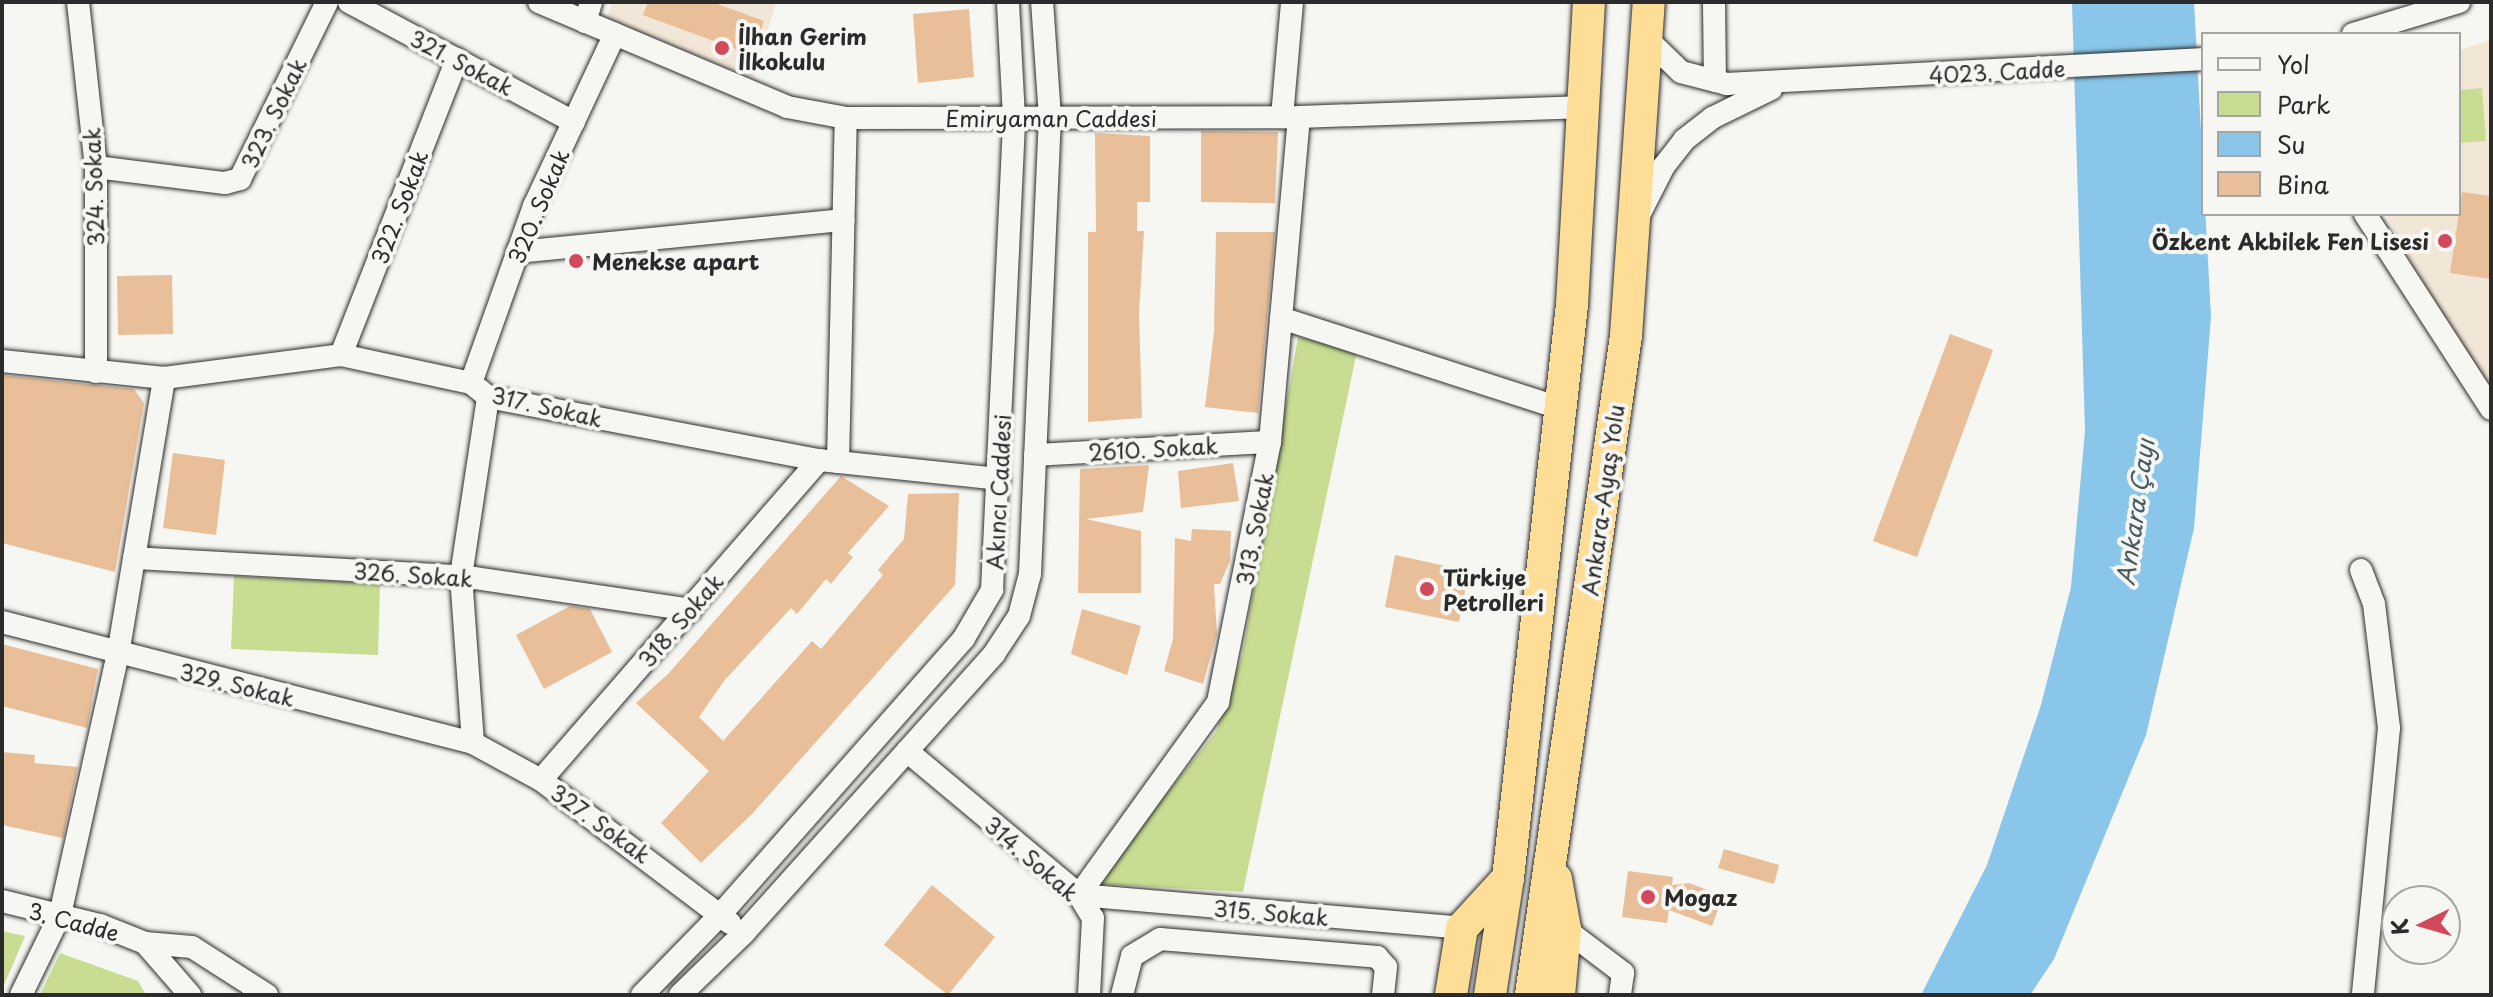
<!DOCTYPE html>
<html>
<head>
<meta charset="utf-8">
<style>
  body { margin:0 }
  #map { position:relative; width:2493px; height:997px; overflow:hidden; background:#f6f6f2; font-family:"Playpen Sans",sans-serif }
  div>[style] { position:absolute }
  .built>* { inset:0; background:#f2e6d7 }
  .green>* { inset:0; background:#c8dd92 }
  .water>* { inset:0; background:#89c6e9 }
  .building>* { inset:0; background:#e9bf99 }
  .roads { filter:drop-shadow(0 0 2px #2b2b2b) drop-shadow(0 0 2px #2b2b2b) }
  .minor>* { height:22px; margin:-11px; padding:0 11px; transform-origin:11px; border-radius:11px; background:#f6f6f2 }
  .highway>* { height:32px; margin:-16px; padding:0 16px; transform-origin:16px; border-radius:16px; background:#fede96 }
  .dots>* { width:22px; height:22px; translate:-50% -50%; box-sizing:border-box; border:4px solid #f6f6f2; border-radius:50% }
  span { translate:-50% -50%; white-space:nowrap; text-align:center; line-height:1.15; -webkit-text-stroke:8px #f6f6f2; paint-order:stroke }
  .poi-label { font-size:22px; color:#2b2b2b; font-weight:700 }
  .left { translate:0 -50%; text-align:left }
  .right { translate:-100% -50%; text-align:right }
  .street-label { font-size:22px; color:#2b2b2b }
  .water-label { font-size:24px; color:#475a64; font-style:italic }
  .frame { position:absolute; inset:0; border:4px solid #2b2b2b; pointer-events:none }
  .legend { position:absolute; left:2201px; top:32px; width:260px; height:184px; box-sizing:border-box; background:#f6f6f2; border:2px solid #a5a5a2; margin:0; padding:10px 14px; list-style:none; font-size:24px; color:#2b2b2b }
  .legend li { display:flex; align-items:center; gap:16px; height:40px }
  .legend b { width:40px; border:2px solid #a5a5a2 }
  .north { position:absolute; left:2381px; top:885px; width:80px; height:80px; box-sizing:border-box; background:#f6f6f2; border:2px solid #a5a5a2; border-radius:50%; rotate:265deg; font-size:22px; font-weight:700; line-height:32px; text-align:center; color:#2b2b2b }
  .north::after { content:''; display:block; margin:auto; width:28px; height:36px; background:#d1495b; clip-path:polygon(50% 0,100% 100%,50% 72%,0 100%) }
</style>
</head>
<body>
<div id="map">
  <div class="built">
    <div style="clip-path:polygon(612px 2px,776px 2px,754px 78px,607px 19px)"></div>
    <div style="clip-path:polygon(2491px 40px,2491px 390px,2414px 269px,2386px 214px,2459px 214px,2459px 50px)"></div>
  </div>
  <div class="green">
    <div style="clip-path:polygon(2482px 88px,2486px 141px,2459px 143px,2459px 90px)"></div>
    <div style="clip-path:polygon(1298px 337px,1357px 351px,1243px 892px,1102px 884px,1127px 843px,1216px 732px,1242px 656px)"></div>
    <div style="clip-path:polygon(234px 576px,380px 584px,378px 655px,231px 649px)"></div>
    <div style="clip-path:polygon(2px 931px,25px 936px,2px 990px)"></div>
    <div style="clip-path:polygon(60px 953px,138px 981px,146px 995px,40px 995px)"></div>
  </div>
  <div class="water">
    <div style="clip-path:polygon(2072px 2px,2194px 2px,2211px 317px,2194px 528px,2146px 735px,2054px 959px,2030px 995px,1921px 995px,1987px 865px,2041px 705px,2071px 587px,2085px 431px)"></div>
  </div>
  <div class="building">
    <div style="clip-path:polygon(648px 2px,712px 2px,764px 21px,752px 55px,643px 15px)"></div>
    <div style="clip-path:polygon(969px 9px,974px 77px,918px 83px,913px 14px)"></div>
    <div style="clip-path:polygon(1201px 131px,1278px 132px,1275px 203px,1201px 202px)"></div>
    <div style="clip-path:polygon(1095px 133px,1150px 136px,1150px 202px,1137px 202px,1137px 231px,1144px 231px,1139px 313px,1142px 418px,1088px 422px,1088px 232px,1096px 232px)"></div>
    <div style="clip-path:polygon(2462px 192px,2491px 196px,2491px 279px,2450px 273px)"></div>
    <div style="clip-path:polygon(1216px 232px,1275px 232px,1258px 413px,1205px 407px,1214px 332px)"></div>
    <div style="clip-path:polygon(172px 275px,173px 334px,118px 335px,117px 276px)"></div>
    <div style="clip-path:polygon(1950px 334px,1993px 350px,1917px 557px,1873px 541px)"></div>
    <div style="clip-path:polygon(2px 375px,134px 389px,144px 403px,115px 572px,2px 543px)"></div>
    <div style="clip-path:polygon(173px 453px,225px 460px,216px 535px,163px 528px)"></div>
    <div style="clip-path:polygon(1233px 463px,1239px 501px,1181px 508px,1178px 471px)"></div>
    <div style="clip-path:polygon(1149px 465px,1143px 512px,1086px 519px,1141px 531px,1141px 593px,1078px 593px,1080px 469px)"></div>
    <div style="clip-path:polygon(841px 476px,889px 506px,848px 553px,853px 557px,831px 584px,826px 579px,797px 614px,791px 608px,724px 681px,699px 717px,723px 741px,812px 641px,821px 649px,883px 575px,878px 570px,904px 539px,908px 494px,959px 493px,955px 585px,753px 813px,701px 863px,661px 823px,709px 771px,636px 703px,669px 673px)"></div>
    <div style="clip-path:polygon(1192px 529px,1231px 531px,1230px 561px,1220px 584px,1214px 584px,1217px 634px,1203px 684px,1164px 671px,1173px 639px,1175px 538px,1191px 541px)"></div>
    <div style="clip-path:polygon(1395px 555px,1469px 571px,1459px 622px,1385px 607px)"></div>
    <div style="clip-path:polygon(570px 606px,590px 609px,612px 652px,544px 689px,516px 635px)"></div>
    <div style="clip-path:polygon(1082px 609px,1141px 626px,1127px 675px,1071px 654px)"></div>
    <div style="clip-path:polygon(2px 644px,98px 669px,87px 728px,2px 706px)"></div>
    <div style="clip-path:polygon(2px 752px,35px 755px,34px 763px,78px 767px,63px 838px,2px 825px)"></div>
    <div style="clip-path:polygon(1724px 849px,1779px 865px,1774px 884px,1718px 868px)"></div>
    <div style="clip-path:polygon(1628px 871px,1673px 877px,1672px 885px,1689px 883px,1723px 896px,1712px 926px,1669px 910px,1667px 923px,1622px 917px)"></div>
    <div style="clip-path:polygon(932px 885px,995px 937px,948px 995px,884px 945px)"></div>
  </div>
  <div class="roads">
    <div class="minor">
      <div style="left:78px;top:2px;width:166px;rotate:83.8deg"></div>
      <div style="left:96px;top:167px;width:205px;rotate:90deg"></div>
      <div style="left:349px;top:2px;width:255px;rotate:28.1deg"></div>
      <div style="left:539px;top:2px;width:269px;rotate:22.9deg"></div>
      <div style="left:787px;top:107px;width:60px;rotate:10.6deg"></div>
      <div style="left:846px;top:118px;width:453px;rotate:-0.1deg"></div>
      <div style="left:1299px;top:117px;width:287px;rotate:-2deg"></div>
      <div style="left:1714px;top:2px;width:79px;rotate:89.3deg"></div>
      <div style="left:585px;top:22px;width:21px;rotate:-73deg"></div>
      <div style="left:2353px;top:34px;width:111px;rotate:-16.8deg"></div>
      <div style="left:1648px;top:40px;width:46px;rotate:44.1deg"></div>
      <div style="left:1681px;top:72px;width:48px;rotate:14.6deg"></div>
      <div style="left:1727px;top:84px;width:477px;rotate:-3deg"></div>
      <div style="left:1282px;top:117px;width:115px;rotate:-85deg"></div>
      <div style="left:96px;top:167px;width:130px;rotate:7.1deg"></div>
      <div style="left:225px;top:183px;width:16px;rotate:-15deg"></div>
      <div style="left:240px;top:179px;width:197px;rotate:-63.8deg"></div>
      <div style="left:2365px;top:214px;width:232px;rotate:57.1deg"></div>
      <div style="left:1639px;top:215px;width:55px;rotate:-63deg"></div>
      <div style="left:1664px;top:166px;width:33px;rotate:-52deg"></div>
      <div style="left:1684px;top:140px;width:36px;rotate:-38deg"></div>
      <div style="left:1712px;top:118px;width:66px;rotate:-26.2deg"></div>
      <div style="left:517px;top:252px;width:328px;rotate:-5.6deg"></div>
      <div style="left:1281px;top:318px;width:293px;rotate:17.9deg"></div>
      <div style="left:341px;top:355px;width:318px;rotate:-68.6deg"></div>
      <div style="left:2px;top:361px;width:163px;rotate:6deg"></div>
      <div style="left:164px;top:378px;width:178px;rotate:-7.4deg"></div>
      <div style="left:341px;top:355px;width:133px;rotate:12.2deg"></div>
      <div style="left:471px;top:383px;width:22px;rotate:39deg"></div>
      <div style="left:488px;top:397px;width:337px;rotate:10.8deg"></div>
      <div style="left:819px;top:460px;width:181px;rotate:6deg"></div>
      <div style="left:471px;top:383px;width:188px;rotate:-70.4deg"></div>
      <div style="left:534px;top:206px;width:190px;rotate:-64.8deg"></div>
      <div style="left:1035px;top:455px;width:235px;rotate:-3.2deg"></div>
      <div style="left:838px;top:462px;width:344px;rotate:-88.7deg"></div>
      <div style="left:134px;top:558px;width:327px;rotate:3.2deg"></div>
      <div style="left:461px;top:576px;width:232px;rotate:8.4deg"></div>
      <div style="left:2361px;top:570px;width:36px;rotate:69deg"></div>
      <div style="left:2374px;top:604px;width:125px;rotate:83.1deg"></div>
      <div style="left:2389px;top:728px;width:268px;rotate:95.6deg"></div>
      <div style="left:2px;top:622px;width:486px;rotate:14.4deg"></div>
      <div style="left:473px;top:743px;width:77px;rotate:28.6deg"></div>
      <div style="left:541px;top:780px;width:237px;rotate:37.1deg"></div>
      <div style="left:473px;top:743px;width:167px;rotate:-94.1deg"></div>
      <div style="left:461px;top:576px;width:181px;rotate:-81.4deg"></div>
      <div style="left:907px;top:751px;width:224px;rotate:39.9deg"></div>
      <div style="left:1079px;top:895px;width:27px;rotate:59deg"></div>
      <div style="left:1093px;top:918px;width:77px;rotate:93deg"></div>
      <div style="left:541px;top:780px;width:424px;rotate:-49deg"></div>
      <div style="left:1079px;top:895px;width:238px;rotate:-54.2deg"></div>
      <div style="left:1218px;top:702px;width:265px;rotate:-78.7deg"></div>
      <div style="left:1270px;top:442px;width:326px;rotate:-84.9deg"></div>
      <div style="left:1079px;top:895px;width:384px;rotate:4.9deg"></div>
      <div style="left:2px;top:901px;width:101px;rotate:13.8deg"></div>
      <div style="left:100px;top:925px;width:48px;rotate:21.8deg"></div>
      <div style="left:145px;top:943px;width:47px;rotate:4.9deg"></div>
      <div style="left:192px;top:947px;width:89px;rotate:32.6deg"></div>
      <div style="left:1565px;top:929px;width:73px;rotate:37.2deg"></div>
      <div style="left:1623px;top:973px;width:22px;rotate:98deg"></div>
      <div style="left:145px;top:943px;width:69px;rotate:49.1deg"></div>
      <div style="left:21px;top:995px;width:89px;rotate:-64deg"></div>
      <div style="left:60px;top:915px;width:267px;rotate:-77.5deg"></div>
      <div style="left:118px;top:654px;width:280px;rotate:-80.5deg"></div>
      <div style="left:642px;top:995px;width:112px;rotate:-45.7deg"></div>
      <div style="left:720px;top:915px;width:369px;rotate:-48.6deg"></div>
      <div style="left:964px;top:638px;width:56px;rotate:-59.7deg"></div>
      <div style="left:992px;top:590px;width:473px;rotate:-87.3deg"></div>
      <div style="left:1014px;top:118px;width:116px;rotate:-93deg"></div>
      <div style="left:680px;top:995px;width:88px;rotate:-44.1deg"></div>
      <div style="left:743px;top:934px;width:376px;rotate:-48.1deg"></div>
      <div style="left:994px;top:654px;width:45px;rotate:-56.7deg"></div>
      <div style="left:1019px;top:616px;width:43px;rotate:-75.3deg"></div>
      <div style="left:1030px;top:574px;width:456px;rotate:-87.5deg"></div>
      <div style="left:1050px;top:118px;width:116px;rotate:-93.9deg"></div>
      <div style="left:1122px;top:995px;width:40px;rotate:-75.6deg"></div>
      <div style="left:1132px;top:956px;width:33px;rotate:-31deg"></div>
      <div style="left:1160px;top:939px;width:218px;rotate:4.7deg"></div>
      <div style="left:1377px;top:957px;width:13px;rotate:48deg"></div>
      <div style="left:1386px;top:967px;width:28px;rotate:96deg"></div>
    </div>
    <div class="highway">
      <div style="left:1556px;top:879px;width:51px;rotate:79.8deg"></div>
      <div style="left:1565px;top:929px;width:66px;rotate:95.2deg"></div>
      <div style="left:1451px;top:995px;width:68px;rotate:-80.7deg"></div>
      <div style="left:1462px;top:928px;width:68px;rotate:-47.4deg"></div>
      <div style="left:1490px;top:995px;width:118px;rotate:-81.3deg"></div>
      <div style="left:1508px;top:878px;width:577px;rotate:-83.63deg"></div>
      <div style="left:1572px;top:305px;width:303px;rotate:-86.8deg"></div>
      <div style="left:1531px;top:995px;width:666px;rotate:-81.8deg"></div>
      <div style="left:1626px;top:336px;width:335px;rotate:-86.1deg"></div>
    </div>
  </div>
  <div class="dots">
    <div style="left:722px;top:48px;background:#d1495b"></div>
    <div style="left:2445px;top:241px;background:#d1495b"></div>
    <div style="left:576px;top:261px;background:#d1495b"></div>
    <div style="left:1427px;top:589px;background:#d1495b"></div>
    <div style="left:1648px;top:897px;background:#d1495b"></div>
  </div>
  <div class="poi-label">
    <span class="left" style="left:738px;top:48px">İlhan Gerim<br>İlkokulu</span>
    <span class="right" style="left:2429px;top:241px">Özkent Akbilek Fen Lisesi</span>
    <span class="left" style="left:592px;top:261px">Menekse apart</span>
    <span class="left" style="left:1443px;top:589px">Türkiye<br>Petrolleri</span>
    <span class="left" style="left:1664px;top:897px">Mogaz</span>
  </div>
  <div class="street-label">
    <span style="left:462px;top:62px;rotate:28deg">321. Sokak</span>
    <span style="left:1997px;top:71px;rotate:-3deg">4023. Cadde</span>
    <span style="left:273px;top:113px;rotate:-64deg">323. Sokak</span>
    <span style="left:1051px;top:118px">Emiryaman Caddesi</span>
    <span style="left:93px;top:187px;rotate:-92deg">324. Sokak</span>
    <span style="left:538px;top:206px;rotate:-67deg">320. Sokak</span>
    <span style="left:399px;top:207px;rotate:-69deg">322. Sokak</span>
    <span style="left:547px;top:406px;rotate:13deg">317. Sokak</span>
    <span style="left:1153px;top:448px;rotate:-3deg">2610. Sokak</span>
    <span style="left:998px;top:492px;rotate:-87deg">Akıncı Caddesi</span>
    <span style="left:1602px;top:500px;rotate:-82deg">Ankara-Ayaş Yolu</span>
    <span style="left:1254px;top:529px;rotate:-79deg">313. Sokak</span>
    <span style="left:413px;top:574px;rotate:4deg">326. Sokak</span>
    <span style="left:680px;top:620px;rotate:-49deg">318. Sokak</span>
    <span style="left:237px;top:684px;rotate:14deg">329. Sokak</span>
    <span style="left:601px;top:823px;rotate:36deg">327. Sokak</span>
    <span style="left:1032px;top:858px;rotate:41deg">314. Sokak</span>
    <span style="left:1271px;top:912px;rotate:5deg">315. Sokak</span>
    <span style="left:74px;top:921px;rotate:15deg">3. Cadde</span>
  </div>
  <div class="water-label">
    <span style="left:2135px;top:512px;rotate:-82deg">Ankara Çayı</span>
  </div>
  <div class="frame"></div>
  <ul class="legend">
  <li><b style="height:10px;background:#f6f6f2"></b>Yol</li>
  <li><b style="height:22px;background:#c8dd92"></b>Park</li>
  <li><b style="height:22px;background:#89c6e9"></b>Su</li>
  <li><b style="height:22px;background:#e9bf99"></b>Bina</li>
  </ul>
  <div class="north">K</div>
</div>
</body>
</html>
